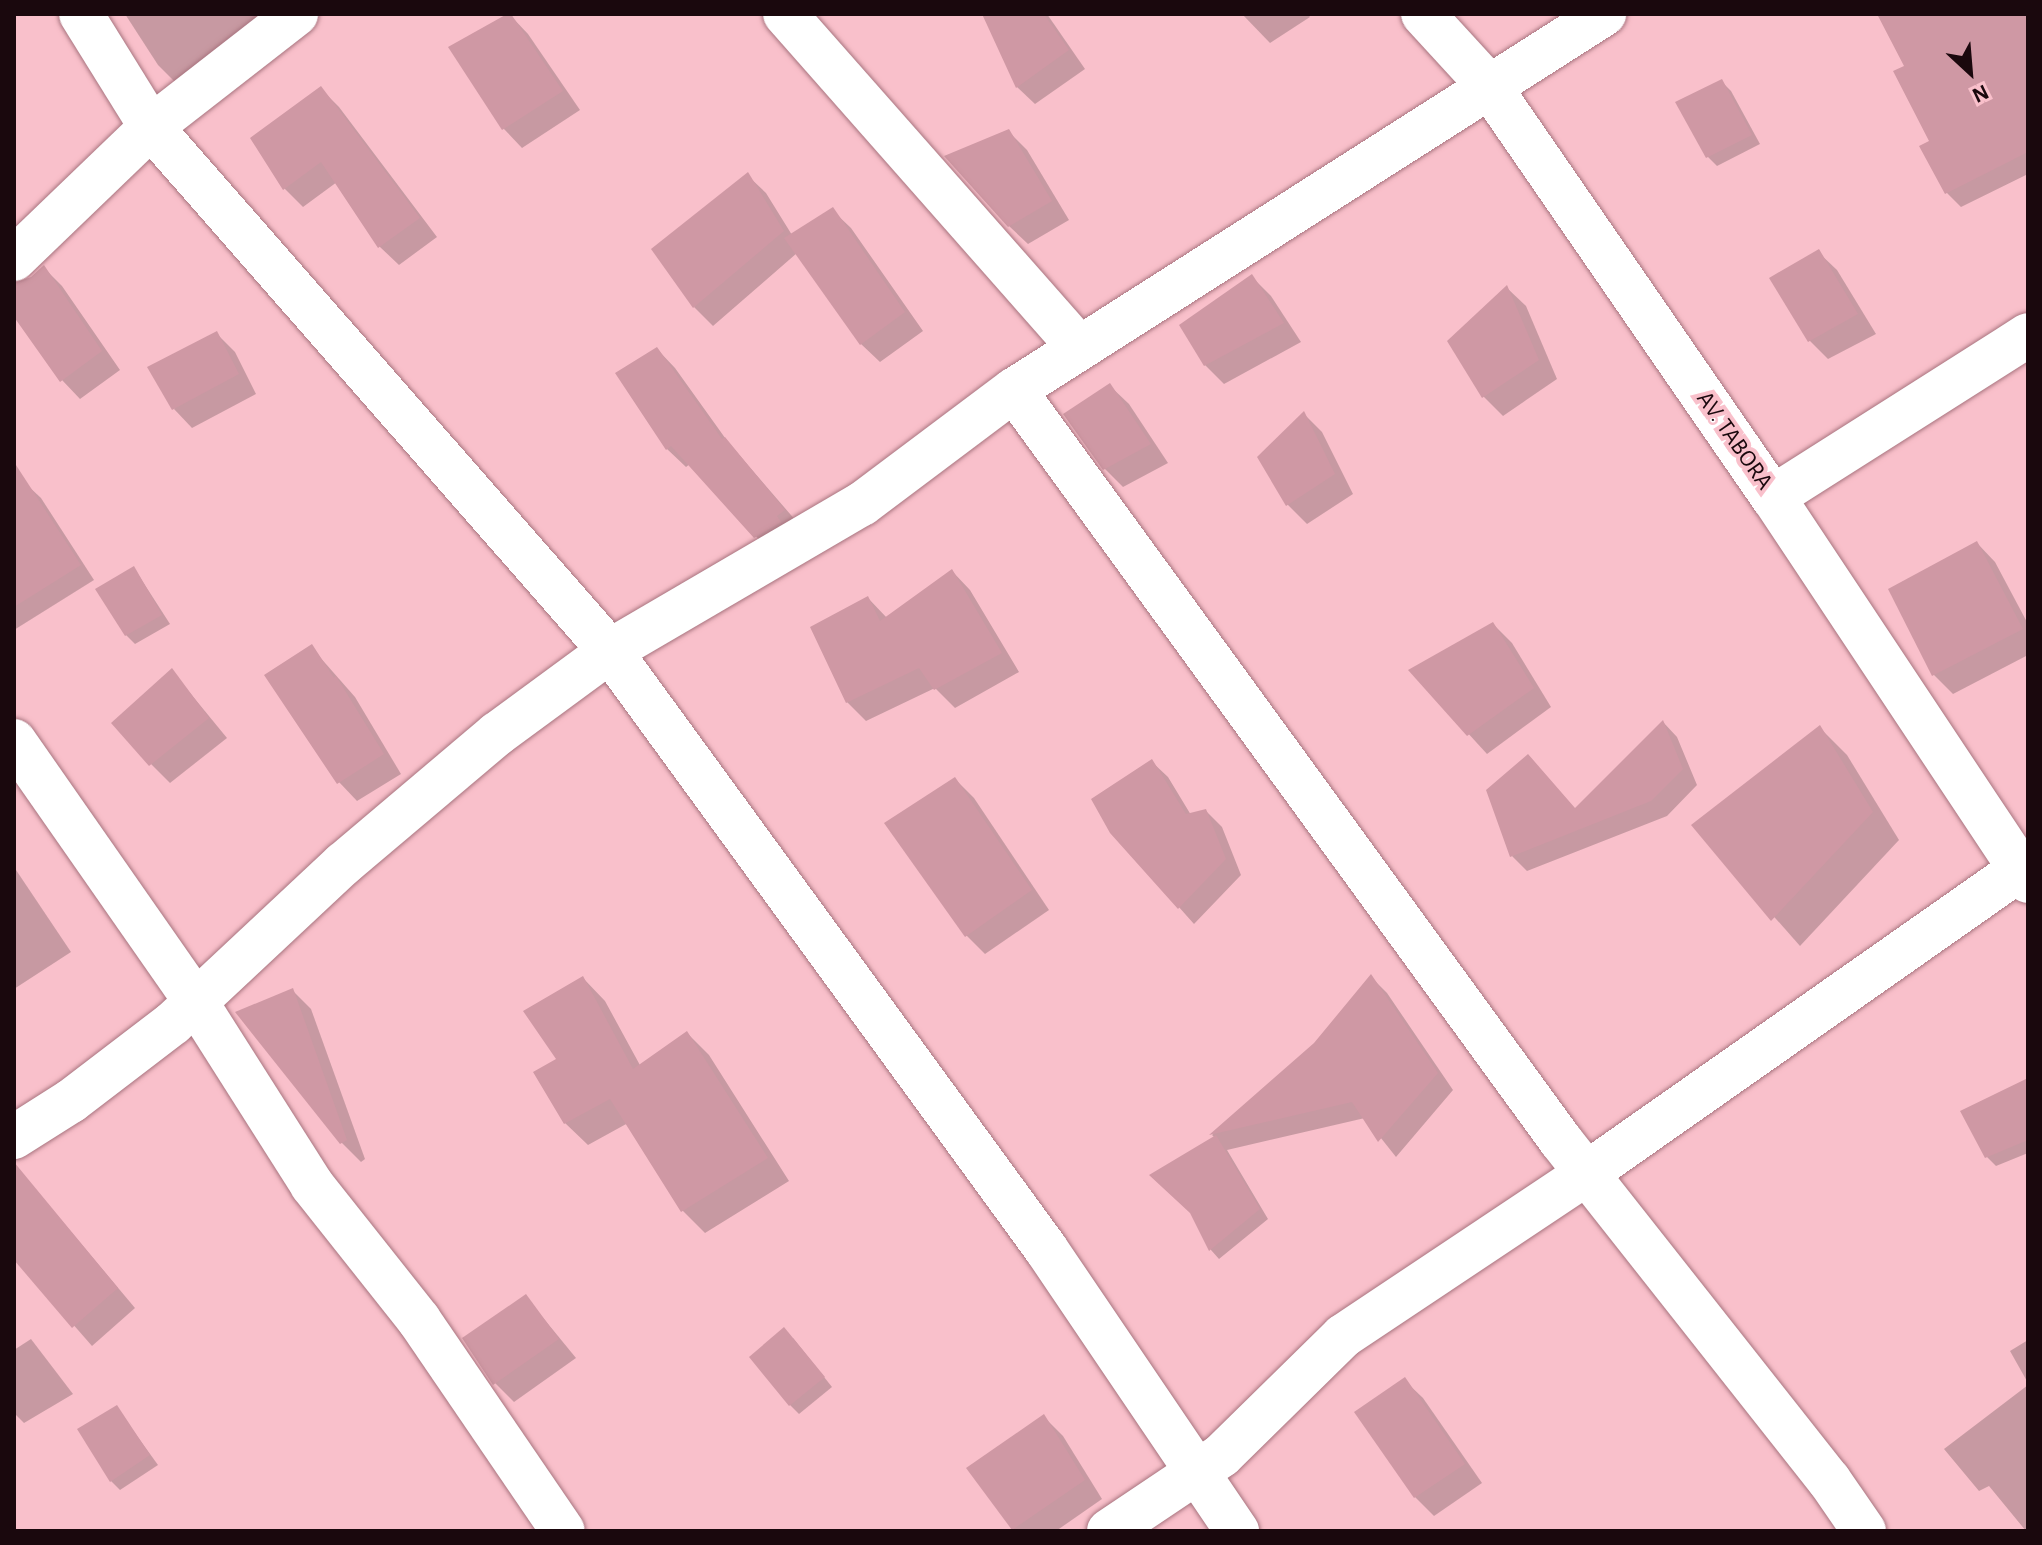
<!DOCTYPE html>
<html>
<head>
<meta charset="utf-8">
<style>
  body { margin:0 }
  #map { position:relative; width:2042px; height:1545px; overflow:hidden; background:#f9c0cb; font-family:"Alegreya Sans",sans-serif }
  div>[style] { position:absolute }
  .shadow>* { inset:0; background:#0003 }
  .building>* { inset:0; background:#cf98a4 }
  .roads { filter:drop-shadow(0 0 2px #a8747f) drop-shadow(0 0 2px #a8747f) }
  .minor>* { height:44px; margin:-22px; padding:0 22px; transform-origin:22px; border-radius:22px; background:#fff }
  span { translate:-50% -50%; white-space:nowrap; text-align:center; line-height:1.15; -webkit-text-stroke:8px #f9c0cb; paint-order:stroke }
  .street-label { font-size:24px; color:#1a080d }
  .frame { position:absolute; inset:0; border:16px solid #1a080d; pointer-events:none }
  .north { position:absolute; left:1930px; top:32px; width:80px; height:80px; -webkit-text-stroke:6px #f9c0cb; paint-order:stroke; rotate:154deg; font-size:22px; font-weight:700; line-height:32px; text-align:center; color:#1a080d }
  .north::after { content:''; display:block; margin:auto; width:28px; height:36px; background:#1a080d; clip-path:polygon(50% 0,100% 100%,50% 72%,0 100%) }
</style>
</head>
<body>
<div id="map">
  <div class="shadow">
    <div style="clip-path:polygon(125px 14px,296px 14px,185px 92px,158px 65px)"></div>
    <div style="clip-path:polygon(985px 14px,1047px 14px,1085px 69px,1035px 104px,1017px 87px)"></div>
    <div style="clip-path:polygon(1242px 14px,1308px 14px,1310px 17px,1270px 43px)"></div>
    <div style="clip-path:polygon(1880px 14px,2028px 14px,2028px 174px,1961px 207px,1947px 193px,1906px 67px)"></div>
    <div style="clip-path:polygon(510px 15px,528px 34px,580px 110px,522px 148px,504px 129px)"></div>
    <div style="clip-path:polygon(1722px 82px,1731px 91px,1760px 144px,1717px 166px,1708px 157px,1678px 103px)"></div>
    <div style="clip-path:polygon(320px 88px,339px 107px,437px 237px,399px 265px,380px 247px,337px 182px,303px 207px,285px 189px,253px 139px)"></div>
    <div style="clip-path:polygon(1008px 131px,1027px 150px,1069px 220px,1028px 244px,1009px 226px)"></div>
    <div style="clip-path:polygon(747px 175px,766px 193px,792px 235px,832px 210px,851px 228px,923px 331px,880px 362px,861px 344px,797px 253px,713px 326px,694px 307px)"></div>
    <div style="clip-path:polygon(1818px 252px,1837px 270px,1876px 334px,1828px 359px,1809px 340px)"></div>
    <div style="clip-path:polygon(44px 268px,62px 286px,120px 370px,80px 399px,62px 380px,14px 314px,14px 284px,21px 285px)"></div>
    <div style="clip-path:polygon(1252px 277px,1271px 296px,1301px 342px,1224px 384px,1205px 365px)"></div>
    <div style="clip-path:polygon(1507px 288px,1526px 306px,1557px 379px,1503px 416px,1484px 397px,1450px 341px)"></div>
    <div style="clip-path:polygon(216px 333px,235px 352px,256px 394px,192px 428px,174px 409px)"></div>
    <div style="clip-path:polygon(657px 349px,675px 368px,728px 442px,803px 529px,774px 556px,690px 464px,686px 467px,667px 449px)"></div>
    <div style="clip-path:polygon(1110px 386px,1129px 404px,1168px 463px,1123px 487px,1104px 468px)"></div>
    <div style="clip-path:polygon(1304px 414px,1322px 432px,1353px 494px,1307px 524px,1288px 505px,1260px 458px)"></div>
    <div style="clip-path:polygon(26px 484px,41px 498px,94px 580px,14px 630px,14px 491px)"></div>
    <div style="clip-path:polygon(1977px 543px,1995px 562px,2028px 624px,2028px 655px,1953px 694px,1934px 675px,1890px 590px)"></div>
    <div style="clip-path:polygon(134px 568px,170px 624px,135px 644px,126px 635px)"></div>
    <div style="clip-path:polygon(952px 571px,970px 590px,1019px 672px,955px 708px,935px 688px,866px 721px,847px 702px,868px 598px,887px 618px)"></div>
    <div style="clip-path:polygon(1493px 624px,1512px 643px,1551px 707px,1487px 754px,1411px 671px)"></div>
    <div style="clip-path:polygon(311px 647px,355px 697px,401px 774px,357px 801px,339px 782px)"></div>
    <div style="clip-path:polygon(172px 671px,227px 738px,170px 783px,151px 764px)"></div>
    <div style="clip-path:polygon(1663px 722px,1677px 737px,1697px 785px,1667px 816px,1527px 871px,1512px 856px,1576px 810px)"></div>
    <div style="clip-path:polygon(1820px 728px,1847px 755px,1899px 840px,1800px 946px,1693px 825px)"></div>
    <div style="clip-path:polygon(1152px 762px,1168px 777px,1191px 815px,1206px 811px,1222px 827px,1241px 875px,1194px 924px,1112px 832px)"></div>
    <div style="clip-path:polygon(955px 779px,974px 798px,1049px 910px,985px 954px,966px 935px)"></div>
    <div style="clip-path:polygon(14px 867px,71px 952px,14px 989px)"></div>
    <div style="clip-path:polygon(1371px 977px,1387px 993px,1453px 1090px,1396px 1157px,1365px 1118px,1227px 1150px,1268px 1219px,1219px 1259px,1211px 1250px,1192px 1213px,1215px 1138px,1212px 1135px,1315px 1044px)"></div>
    <div style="clip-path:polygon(583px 978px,605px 1001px,641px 1067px,687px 1033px,709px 1055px,789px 1181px,705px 1233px,683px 1211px,628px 1123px,588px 1145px,565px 1123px,559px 1060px)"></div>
    <div style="clip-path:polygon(292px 990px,311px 1009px,365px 1159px,361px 1162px,342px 1143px)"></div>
    <div style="clip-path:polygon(2028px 1091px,2028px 1153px,1996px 1166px,1987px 1157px)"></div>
    <div style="clip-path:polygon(36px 1190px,135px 1308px,92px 1346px,14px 1257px,14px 1206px)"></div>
    <div style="clip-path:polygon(526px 1297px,576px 1358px,514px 1402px,495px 1383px)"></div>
    <div style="clip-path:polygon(793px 1338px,832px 1387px,799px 1414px,790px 1405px)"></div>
    <div style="clip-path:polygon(31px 1339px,73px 1394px,24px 1423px,14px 1413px,14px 1350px)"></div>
    <div style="clip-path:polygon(2028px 1340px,2028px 1383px,2010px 1351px)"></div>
    <div style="clip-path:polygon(1404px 1380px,1423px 1398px,1482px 1483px,1434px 1516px,1415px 1497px)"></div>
    <div style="clip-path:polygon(2028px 1385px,2028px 1529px,2026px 1531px,1989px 1486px,1979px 1491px,1944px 1449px)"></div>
    <div style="clip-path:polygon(117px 1408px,158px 1465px,120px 1490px,111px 1481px)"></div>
    <div style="clip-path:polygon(1044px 1417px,1063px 1436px,1102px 1499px,1056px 1531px,1015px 1531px,969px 1468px)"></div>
  </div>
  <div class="building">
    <div style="clip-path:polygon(507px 14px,511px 14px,563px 91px,502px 130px,448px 47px)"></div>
    <div style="clip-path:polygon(982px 14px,1044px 14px,1069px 50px,1016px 88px)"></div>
    <div style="clip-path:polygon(1877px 14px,2028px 14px,2028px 152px,1945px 194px,1919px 146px,1929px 141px,1893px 71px,1904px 66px)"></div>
    <div style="clip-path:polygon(1722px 79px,1752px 135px,1706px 158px,1675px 102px)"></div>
    <div style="clip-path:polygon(321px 86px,420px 218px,378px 248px,321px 162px,283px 190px,250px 138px)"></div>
    <div style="clip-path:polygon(1009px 129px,1052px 201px,1008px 227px,944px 156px)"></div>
    <div style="clip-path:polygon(748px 172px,784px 231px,693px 308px,651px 249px)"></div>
    <div style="clip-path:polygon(833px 207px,905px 312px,860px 345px,784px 238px)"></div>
    <div style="clip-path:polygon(1819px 249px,1858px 314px,1808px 342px,1769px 278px)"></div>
    <div style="clip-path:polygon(44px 265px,102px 351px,60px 382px,14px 317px,14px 283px,31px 277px)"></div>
    <div style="clip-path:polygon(1252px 274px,1284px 323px,1204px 366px,1179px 325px)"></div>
    <div style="clip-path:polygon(1507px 285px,1539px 360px,1482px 398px,1447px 341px)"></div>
    <div style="clip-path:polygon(217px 331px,239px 374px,172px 410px,147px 367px)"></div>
    <div style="clip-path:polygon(657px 347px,722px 439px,725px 437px,785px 510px,777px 516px,781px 522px,754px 538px,671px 446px,666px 450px,615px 373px)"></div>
    <div style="clip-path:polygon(1110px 383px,1151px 444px,1103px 470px,1063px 414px)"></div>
    <div style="clip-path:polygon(1304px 411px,1335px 474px,1286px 506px,1257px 457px)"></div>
    <div style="clip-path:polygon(14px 462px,81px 565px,14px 607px)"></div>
    <div style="clip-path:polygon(1977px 541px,2023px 629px,1932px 676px,1888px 589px)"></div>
    <div style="clip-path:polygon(134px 566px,162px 615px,125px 636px,95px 589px)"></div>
    <div style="clip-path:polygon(952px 569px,1002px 653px,934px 690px,919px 668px,846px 703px,810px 627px,868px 596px,880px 621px)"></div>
    <div style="clip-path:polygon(1493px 622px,1534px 688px,1467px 736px,1408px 670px)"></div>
    <div style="clip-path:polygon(312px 644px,334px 678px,336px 676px,384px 754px,337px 784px,264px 675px)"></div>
    <div style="clip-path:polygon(172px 668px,209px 718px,149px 766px,111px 723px)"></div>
    <div style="clip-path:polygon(1663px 720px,1683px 769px,1651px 801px,1510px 857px,1486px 790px,1528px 754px,1575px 808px)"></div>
    <div style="clip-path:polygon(1820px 725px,1873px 812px,1771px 921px,1691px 825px)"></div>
    <div style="clip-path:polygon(1152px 759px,1186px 814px,1206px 809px,1226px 859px,1178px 909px,1110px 833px,1091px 799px)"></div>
    <div style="clip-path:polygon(955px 777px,1032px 890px,965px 937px,884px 823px)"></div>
    <div style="clip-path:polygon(1371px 974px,1438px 1073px,1378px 1142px,1352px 1102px,1209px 1135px,1314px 1043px)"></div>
    <div style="clip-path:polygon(583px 976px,633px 1069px,687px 1031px,768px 1158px,681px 1212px,610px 1099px,564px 1124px,533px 1072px,556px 1059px,523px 1011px)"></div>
    <div style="clip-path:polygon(293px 988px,347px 1140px,340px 1144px,235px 1012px)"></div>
    <div style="clip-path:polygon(2028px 1078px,2028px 1140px,1985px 1158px,1960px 1111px)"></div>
    <div style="clip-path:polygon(1216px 1135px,1260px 1209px,1209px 1251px,1190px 1213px,1149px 1175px)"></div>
    <div style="clip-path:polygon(14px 1162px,118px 1288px,72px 1328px,14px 1260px)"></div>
    <div style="clip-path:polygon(526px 1294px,559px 1339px,493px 1385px,462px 1338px)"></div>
    <div style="clip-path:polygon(784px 1327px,825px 1377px,789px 1406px,749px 1357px)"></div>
    <div style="clip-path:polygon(1405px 1377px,1465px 1464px,1414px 1498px,1354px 1412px)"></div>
    <div style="clip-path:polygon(117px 1405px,150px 1455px,110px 1482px,77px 1429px)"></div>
    <div style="clip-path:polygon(1044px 1414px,1085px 1480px,1012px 1530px,966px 1468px)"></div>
  </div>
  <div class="roads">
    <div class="minor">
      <div style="left:81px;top:14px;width:133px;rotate:58.2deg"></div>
      <div style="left:151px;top:127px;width:697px;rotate:48.78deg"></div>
      <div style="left:610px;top:651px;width:740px;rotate:53.9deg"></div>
      <div style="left:1046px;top:1249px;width:341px;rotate:55.9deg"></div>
      <div style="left:785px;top:14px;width:444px;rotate:48.6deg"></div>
      <div style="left:1423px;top:14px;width:98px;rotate:47.5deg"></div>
      <div style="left:1489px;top:86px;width:500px;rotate:55.4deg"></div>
      <div style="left:1773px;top:497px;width:461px;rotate:56.4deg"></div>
      <div style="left:14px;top:259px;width:190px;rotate:-43.9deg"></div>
      <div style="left:151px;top:127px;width:184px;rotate:-37.9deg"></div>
      <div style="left:1014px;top:390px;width:929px;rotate:53.93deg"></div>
      <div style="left:1561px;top:1141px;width:432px;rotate:51.7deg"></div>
      <div style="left:1829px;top:1480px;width:62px;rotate:55.5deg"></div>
      <div style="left:1773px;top:497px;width:302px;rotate:-32.4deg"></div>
      <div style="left:14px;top:741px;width:318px;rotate:55.1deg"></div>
      <div style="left:196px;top:1002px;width:217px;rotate:57.6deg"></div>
      <div style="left:312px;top:1185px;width:172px;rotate:51.6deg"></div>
      <div style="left:419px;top:1320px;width:255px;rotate:55.7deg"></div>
      <div style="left:14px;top:1137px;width:67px;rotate:-32.3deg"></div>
      <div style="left:71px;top:1101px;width:128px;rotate:-37.4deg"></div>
      <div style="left:173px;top:1023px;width:233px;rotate:-43.1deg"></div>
      <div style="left:343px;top:864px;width:202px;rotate:-40.2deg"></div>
      <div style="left:497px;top:734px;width:140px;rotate:-36.3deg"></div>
      <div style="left:610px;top:651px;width:292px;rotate:-30.3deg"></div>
      <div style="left:862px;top:504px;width:190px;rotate:-36.9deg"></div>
      <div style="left:1014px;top:390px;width:700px;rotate:-32.51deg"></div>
      <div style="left:1109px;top:1531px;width:136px;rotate:-33.9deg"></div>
      <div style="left:1222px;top:1455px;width:170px;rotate:-44.5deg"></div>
      <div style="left:1343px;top:1336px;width:293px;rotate:-33.7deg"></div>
      <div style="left:1587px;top:1173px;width:528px;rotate:-35.05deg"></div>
    </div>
  </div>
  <div class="street-label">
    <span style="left:1734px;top:441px;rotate:55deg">AV. TABORA</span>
  </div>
  <div class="frame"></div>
  <div class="north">N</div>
</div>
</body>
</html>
